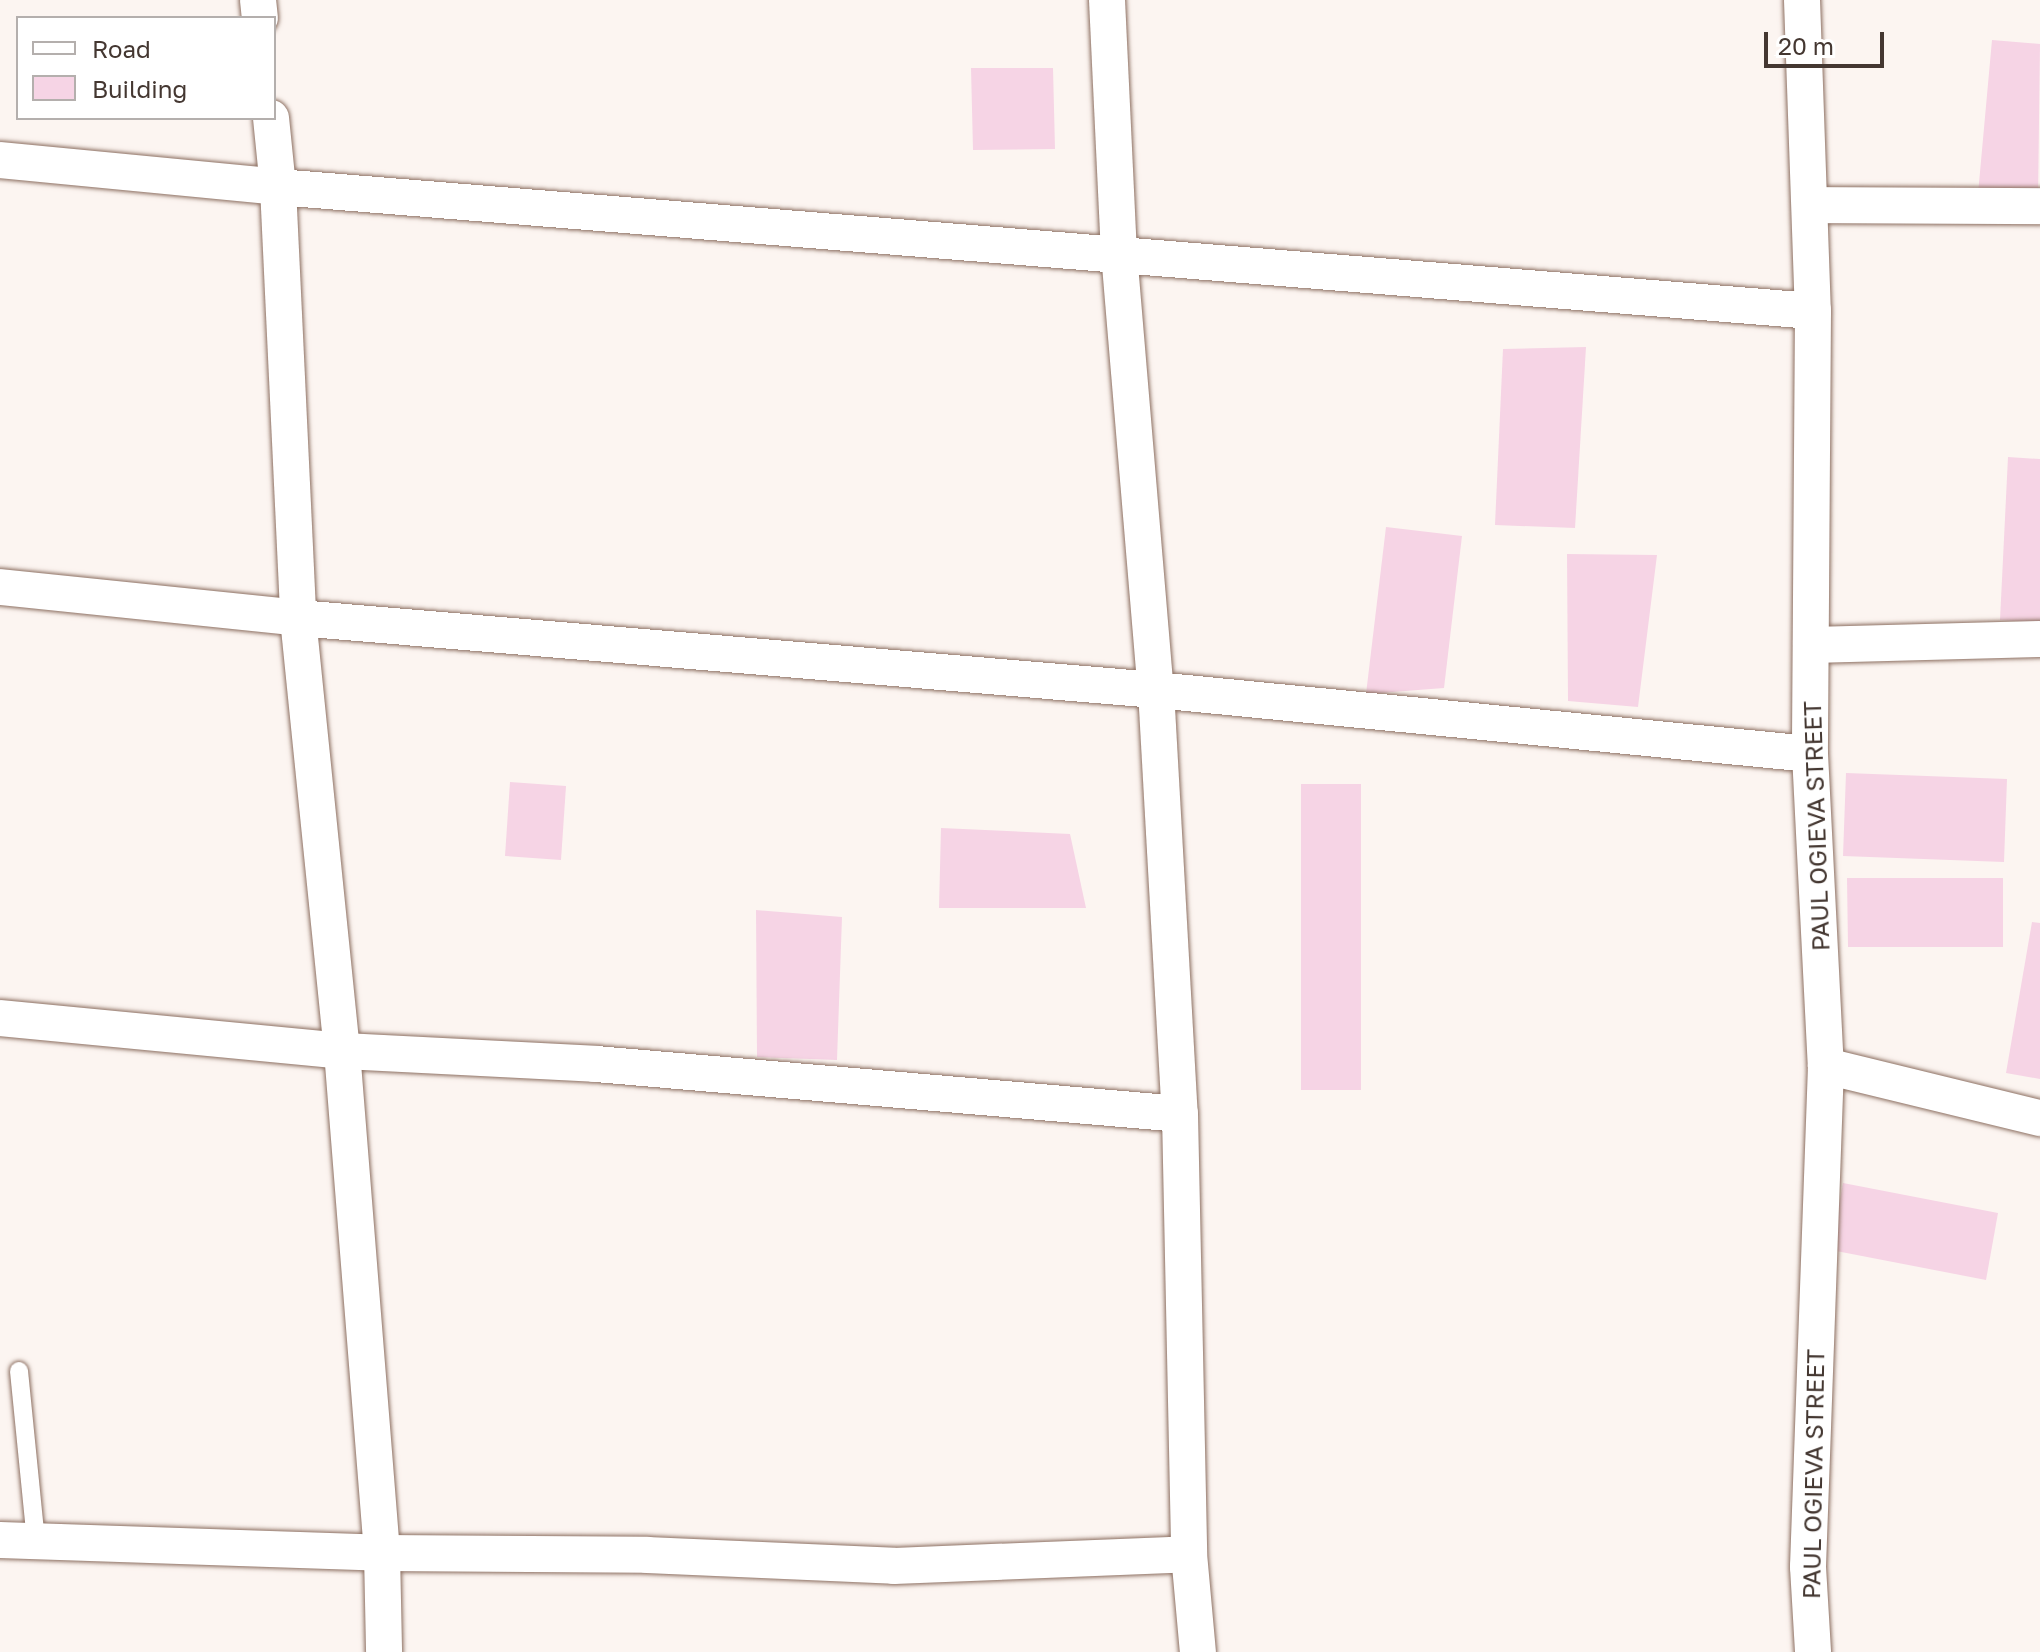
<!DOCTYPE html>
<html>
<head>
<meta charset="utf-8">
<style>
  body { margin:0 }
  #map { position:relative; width:2040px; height:1652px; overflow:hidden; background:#fcf5f1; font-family:"Golos Text",sans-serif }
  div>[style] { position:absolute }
  .building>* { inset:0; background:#f6d4e5 }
  .roads { filter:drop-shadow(0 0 2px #8d7062) drop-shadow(0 0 2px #8d7062) }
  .service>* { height:18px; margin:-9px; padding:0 9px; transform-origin:9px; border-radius:9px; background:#fff }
  .minor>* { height:36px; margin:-18px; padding:0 18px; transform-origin:18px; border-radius:18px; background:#fff }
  span { translate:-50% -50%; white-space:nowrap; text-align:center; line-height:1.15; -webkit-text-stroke:6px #fff; paint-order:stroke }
  .street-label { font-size:24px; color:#443731 }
  .legend { position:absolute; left:16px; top:16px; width:260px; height:104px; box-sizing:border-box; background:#fff; border:2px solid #b4afad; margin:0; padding:10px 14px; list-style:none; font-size:24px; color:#443731 }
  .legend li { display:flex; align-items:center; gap:16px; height:40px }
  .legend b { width:40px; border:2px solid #b4afad }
  .scale { position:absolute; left:1764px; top:32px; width:120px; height:36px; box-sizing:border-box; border:4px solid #443731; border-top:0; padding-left:10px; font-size:24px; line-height:28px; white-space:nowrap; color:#443731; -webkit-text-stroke:6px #fff; paint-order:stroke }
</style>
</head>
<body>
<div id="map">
  <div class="building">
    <div style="clip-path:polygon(1992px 40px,2040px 44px,2038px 200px,1978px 194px)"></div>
    <div style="clip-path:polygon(971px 68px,1053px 68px,1055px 149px,973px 150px)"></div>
    <div style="clip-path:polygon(1586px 347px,1575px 528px,1495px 525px,1503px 349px)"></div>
    <div style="clip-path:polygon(2008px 457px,2040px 459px,2040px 623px,2000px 620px)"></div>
    <div style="clip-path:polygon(1386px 527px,1462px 536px,1444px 688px,1366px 694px)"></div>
    <div style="clip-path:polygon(1567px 554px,1657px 555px,1638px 707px,1568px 701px)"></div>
    <div style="clip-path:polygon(1846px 773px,2007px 779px,2004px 862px,1843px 856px)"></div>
    <div style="clip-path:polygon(510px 782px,566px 786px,561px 860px,505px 856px)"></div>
    <div style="clip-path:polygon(1301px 784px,1361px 784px,1361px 1090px,1301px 1090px)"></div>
    <div style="clip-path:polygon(941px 828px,1070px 834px,1086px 908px,939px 908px)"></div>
    <div style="clip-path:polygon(1847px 878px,2003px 878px,2003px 947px,1848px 947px)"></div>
    <div style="clip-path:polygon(756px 910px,842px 917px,837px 1060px,757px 1057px)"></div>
    <div style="clip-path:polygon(2032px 922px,2040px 923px,2040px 1079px,2006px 1073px)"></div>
    <div style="clip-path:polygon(1843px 1183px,1998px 1213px,1986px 1280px,1831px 1250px)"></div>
  </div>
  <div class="roads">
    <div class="service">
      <div style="left:19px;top:1371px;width:172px;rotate:84.3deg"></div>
    </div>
    <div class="minor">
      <div style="left:258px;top:0;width:18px;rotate:84deg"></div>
      <div style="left:1107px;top:0;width:253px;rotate:87.3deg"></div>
      <div style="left:1119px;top:253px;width:439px;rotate:85.2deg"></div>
      <div style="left:1156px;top:690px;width:425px;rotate:86.8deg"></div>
      <div style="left:1180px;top:1114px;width:440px;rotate:88.8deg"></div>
      <div style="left:1189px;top:1554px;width:98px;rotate:84.8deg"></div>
      <div style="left:1802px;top:0;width:311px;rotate:88deg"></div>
      <div style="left:1813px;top:311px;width:443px;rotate:90.4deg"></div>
      <div style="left:1810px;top:754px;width:312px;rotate:87.1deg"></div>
      <div style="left:1826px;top:1066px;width:501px;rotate:92.06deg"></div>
      <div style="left:1808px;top:1567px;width:85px;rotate:86.6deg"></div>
      <div style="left:271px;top:118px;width:69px;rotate:84.2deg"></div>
      <div style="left:278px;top:187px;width:431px;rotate:87.3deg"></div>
      <div style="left:298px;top:618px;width:435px;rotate:84.2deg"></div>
      <div style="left:342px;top:1051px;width:504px;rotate:85.44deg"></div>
      <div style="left:382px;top:1553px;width:99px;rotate:88.8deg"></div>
      <div style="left:0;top:160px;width:279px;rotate:5.5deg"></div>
      <div style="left:278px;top:187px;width:1540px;rotate:4.62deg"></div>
      <div style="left:1811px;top:205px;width:229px;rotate:0.3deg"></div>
      <div style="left:0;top:587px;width:300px;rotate:5.9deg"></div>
      <div style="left:298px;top:618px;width:861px;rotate:4.8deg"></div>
      <div style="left:1156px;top:690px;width:657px;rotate:5.59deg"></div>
      <div style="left:1811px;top:645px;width:229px;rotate:-1.5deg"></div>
      <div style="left:0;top:1018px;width:344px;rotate:5.5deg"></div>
      <div style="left:342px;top:1051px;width:254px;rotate:2.9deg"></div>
      <div style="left:596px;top:1064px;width:586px;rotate:4.89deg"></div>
      <div style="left:1826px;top:1066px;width:220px;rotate:13.7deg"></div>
      <div style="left:0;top:1540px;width:382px;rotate:1.9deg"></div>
      <div style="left:382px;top:1553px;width:265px;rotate:0.4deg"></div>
      <div style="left:647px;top:1555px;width:247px;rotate:2.5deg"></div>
      <div style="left:894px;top:1566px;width:295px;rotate:-2.3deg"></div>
    </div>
  </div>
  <div class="street-label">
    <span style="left:1816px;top:826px;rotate:-92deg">PAUL OGIEVA STREET</span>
    <span style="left:1813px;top:1474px;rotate:-89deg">PAUL OGIEVA STREET</span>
  </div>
  <ul class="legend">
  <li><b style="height:10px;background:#fff"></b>Road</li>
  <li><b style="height:22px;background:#f6d4e5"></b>Building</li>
  </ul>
  <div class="scale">20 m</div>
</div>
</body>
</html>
